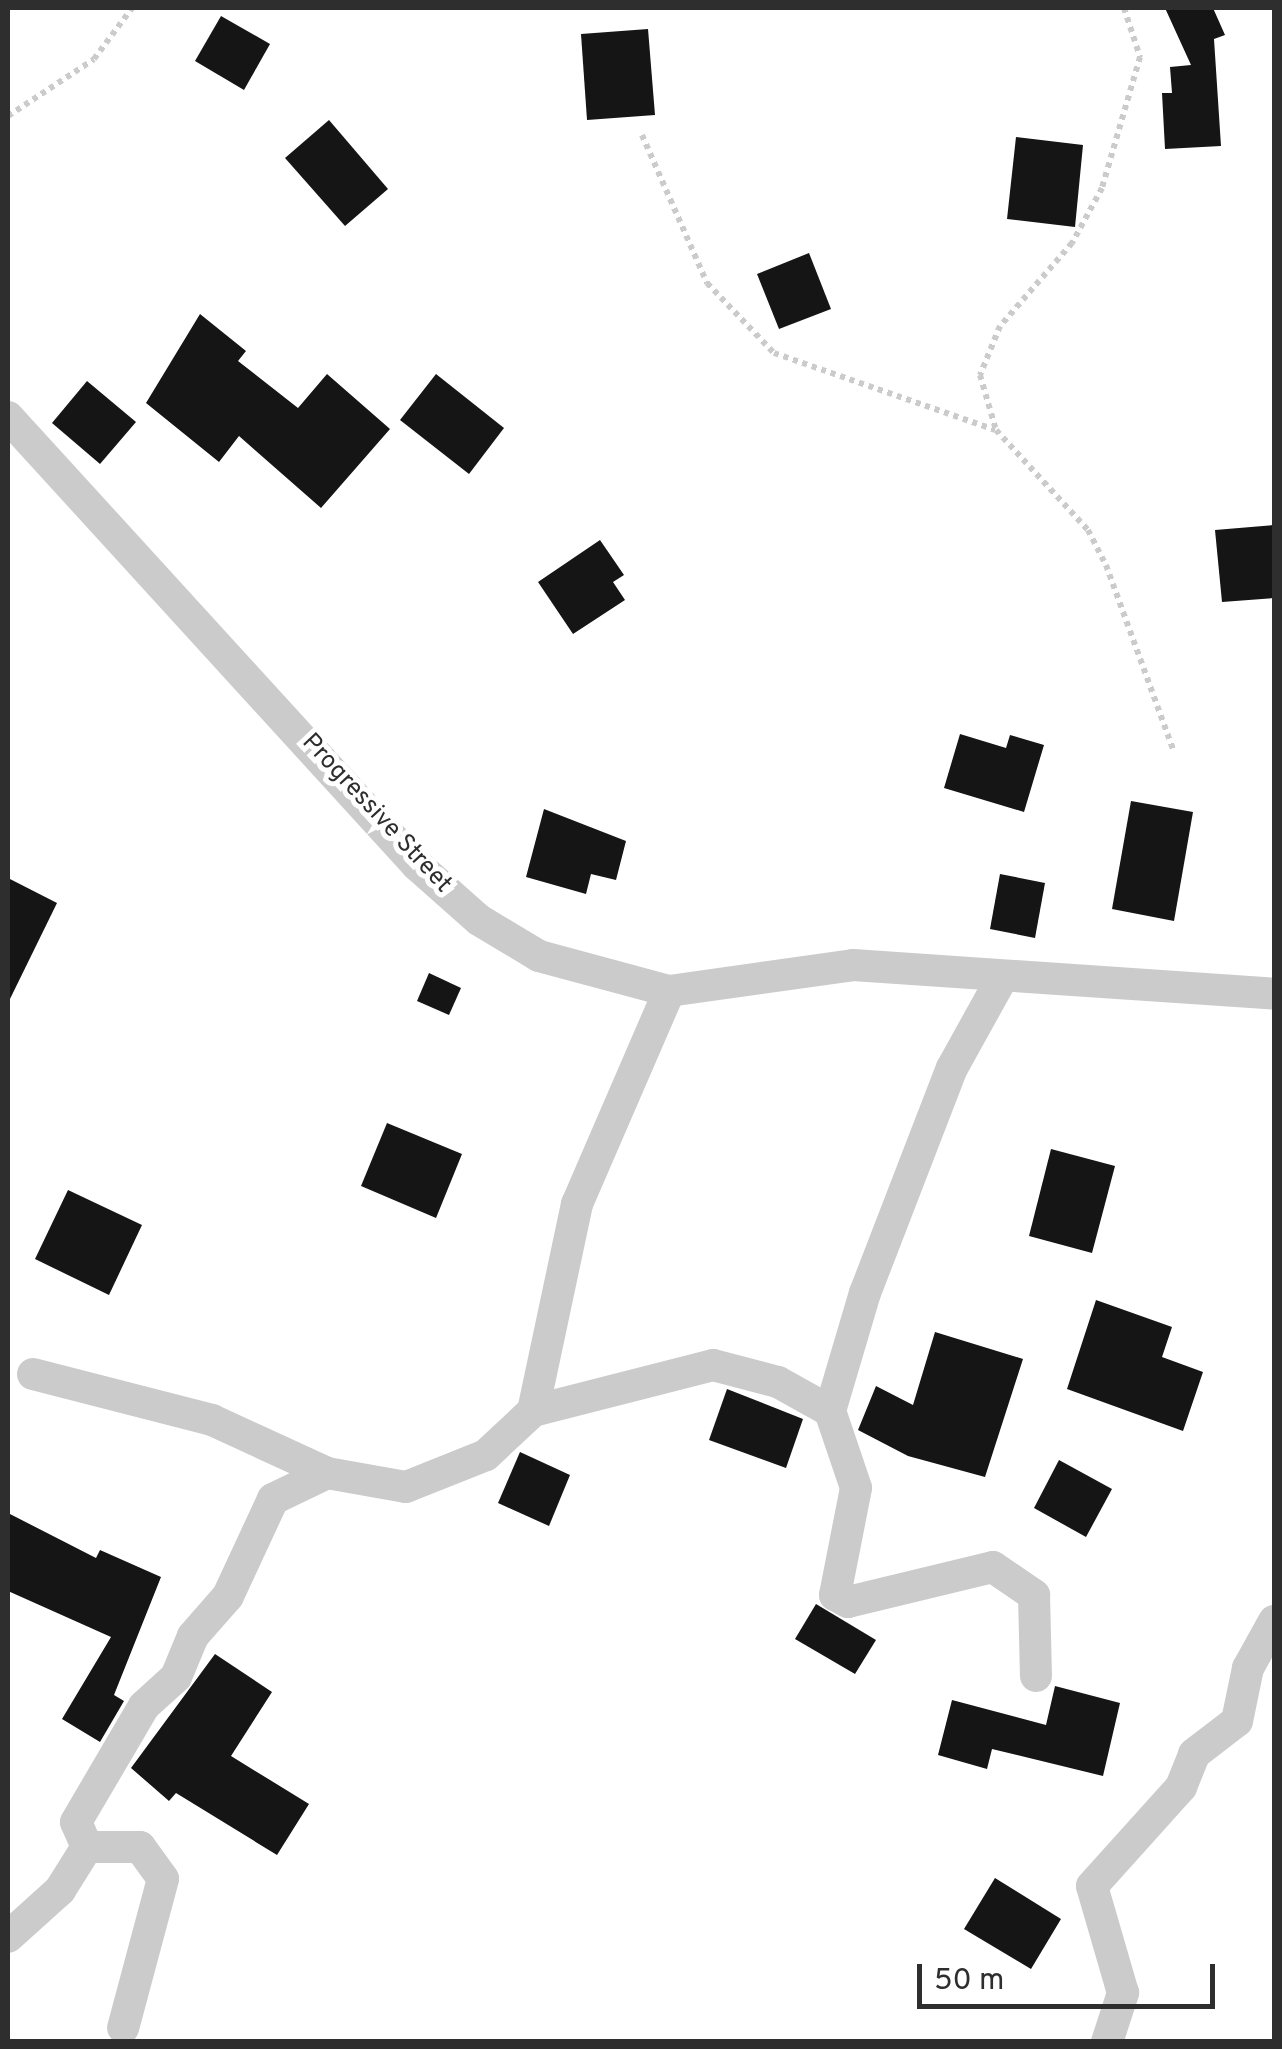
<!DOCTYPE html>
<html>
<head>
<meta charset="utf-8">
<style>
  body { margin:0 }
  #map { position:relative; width:1282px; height:2049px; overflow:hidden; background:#fff; font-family:Overpass,sans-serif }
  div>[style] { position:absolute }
  .building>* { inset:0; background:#151515 }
  .path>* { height:6px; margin-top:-3px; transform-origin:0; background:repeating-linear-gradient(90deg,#cbcbcb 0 5px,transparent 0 10px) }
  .minor>* { height:32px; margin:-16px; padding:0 16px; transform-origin:16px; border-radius:16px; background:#cbcbcb }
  span { translate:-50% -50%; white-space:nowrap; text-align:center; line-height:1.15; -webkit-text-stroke:10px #fff; paint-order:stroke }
  .street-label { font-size:25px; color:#2e2e2e }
  .frame { position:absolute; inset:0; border:10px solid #2e2e2e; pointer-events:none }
  .scale { position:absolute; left:917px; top:1964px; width:298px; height:45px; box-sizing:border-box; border:5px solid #2e2e2e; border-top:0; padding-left:12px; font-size:30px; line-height:35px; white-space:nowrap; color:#2e2e2e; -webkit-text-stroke:8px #fff; paint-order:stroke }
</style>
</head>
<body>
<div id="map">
  <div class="building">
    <div style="clip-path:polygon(1165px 8px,1213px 8px,1225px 35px,1214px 39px,1221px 146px,1165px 149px,1162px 93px,1172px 93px,1170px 67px,1191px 65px)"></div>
    <div style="clip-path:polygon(221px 16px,270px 44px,244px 90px,195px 61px)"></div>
    <div style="clip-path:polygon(648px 29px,655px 115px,587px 120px,581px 34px)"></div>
    <div style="clip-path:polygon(329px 120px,388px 189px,345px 226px,285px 158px)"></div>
    <div style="clip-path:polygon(1016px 137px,1083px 145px,1075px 227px,1007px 219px)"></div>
    <div style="clip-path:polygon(809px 253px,831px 309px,779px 329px,757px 274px)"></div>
    <div style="clip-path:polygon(200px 314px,246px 351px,238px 361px,298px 408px,327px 374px,390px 429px,321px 508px,239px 436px,219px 462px,146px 403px)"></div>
    <div style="clip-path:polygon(436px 374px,504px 428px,469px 474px,400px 420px)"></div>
    <div style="clip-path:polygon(87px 381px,136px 422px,100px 464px,52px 423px)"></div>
    <div style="clip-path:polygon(1274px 525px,1274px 598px,1222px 602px,1215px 530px)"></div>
    <div style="clip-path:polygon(600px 540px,624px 575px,613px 582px,625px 600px,573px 634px,538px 582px)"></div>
    <div style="clip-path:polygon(960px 734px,1006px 748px,1010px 735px,1044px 745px,1024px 812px,944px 788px)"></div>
    <div style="clip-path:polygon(1131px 801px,1193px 812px,1174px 921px,1112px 909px)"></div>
    <div style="clip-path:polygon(544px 809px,626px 841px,616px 880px,591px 874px,586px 894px,526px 877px)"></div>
    <div style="clip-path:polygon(1000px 874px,1045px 883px,1035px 938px,990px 929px)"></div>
    <div style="clip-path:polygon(8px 878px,57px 903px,8px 1003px)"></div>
    <div style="clip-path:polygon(429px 973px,461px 988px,449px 1015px,417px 1001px)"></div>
    <div style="clip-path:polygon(387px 1123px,462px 1154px,436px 1218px,361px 1186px)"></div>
    <div style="clip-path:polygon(1051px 1149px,1115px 1166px,1092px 1253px,1029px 1236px)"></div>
    <div style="clip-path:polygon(68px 1190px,142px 1225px,109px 1295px,35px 1259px)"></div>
    <div style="clip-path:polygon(1096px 1300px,1172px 1327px,1162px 1357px,1203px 1372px,1183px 1431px,1067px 1389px)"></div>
    <div style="clip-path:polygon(935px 1332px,1023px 1359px,985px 1477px,908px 1456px,858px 1430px,876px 1386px,913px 1405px)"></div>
    <div style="clip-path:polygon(727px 1389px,803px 1419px,786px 1468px,709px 1440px)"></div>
    <div style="clip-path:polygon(520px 1452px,570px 1475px,549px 1526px,498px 1503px)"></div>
    <div style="clip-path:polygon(1059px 1460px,1112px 1489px,1086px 1537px,1034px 1508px)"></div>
    <div style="clip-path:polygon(8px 1513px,96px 1558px,100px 1550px,161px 1577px,114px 1695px,124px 1701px,100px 1742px,62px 1719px,111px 1637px,8px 1591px)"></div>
    <div style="clip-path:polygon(816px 1604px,876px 1640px,855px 1674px,795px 1639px)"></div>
    <div style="clip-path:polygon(215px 1654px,272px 1692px,231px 1756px,309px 1804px,277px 1855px,176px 1793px,169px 1801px,131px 1768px)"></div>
    <div style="clip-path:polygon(1055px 1686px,1120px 1703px,1103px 1776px,992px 1749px,987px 1769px,938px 1755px,952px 1700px,1046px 1725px)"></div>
    <div style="clip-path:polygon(995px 1878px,1061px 1919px,1031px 1969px,964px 1929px)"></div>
  </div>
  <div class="path">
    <div style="left:1124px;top:8px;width:52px;rotate:71.9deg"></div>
    <div style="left:1140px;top:57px;width:136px;rotate:106.2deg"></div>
    <div style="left:1102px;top:188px;width:63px;rotate:118.6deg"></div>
    <div style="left:1072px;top:243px;width:110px;rotate:130.9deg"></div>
    <div style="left:1000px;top:326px;width:53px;rotate:112.2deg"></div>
    <div style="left:980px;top:375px;width:57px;rotate:73.8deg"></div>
    <div style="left:996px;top:430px;width:136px;rotate:47.4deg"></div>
    <div style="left:1088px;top:530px;width:39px;rotate:63deg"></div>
    <div style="left:1106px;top:565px;width:196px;rotate:70deg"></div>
    <div style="left:8px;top:116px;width:103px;rotate:-33.5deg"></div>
    <div style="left:94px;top:59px;width:64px;rotate:-53.3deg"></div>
    <div style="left:642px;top:135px;width:162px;rotate:66.3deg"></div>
    <div style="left:707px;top:283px;width:97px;rotate:46.3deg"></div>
    <div style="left:774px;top:353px;width:234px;rotate:19.2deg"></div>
  </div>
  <div class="minor">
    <div style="left:8px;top:417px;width:607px;rotate:47.61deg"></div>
    <div style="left:417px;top:865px;width:83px;rotate:41.6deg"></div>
    <div style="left:479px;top:920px;width:70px;rotate:31deg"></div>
    <div style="left:539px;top:956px;width:135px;rotate:15.1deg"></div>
    <div style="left:669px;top:991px;width:186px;rotate:-8deg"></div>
    <div style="left:853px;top:965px;width:422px;rotate:3.9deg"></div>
    <div style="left:33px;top:1374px;width:185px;rotate:14.4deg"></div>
    <div style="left:212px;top:1420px;width:127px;rotate:24.7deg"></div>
    <div style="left:327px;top:1473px;width:80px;rotate:10deg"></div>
    <div style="left:406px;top:1487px;width:86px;rotate:-21.8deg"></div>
    <div style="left:486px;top:1455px;width:64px;rotate:-43.1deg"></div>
    <div style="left:533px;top:1411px;width:212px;rotate:-78deg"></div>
    <div style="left:577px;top:1204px;width:232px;rotate:-66.6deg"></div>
    <div style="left:533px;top:1411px;width:186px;rotate:-14.3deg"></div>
    <div style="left:713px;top:1365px;width:67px;rotate:14.7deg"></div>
    <div style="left:778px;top:1382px;width:60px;rotate:29.1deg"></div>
    <div style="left:830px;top:1411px;width:81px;rotate:71.3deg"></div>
    <div style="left:856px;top:1488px;width:109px;rotate:101.1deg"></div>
    <div style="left:835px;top:1595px;width:15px;rotate:28deg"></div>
    <div style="left:848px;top:1602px;width:149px;rotate:-13.6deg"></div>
    <div style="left:993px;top:1567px;width:50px;rotate:34.3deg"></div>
    <div style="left:1034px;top:1595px;width:81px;rotate:88.6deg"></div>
    <div style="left:830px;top:1411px;width:123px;rotate:-73.5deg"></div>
    <div style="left:865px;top:1293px;width:241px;rotate:-68.9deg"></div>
    <div style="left:952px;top:1068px;width:105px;rotate:-61deg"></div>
    <div style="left:87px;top:1847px;width:53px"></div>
    <div style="left:140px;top:1847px;width:39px;rotate:54deg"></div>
    <div style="left:163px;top:1879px;width:154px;rotate:105deg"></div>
    <div style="left:8px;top:1937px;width:70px;rotate:-42.1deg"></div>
    <div style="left:60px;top:1890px;width:51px;rotate:-57.9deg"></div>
    <div style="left:87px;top:1847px;width:27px;rotate:-114deg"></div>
    <div style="left:76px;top:1822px;width:134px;rotate:-59.6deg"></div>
    <div style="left:144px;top:1706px;width:43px;rotate:-42.2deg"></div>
    <div style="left:176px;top:1677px;width:44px;rotate:-67.5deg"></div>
    <div style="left:193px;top:1636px;width:53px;rotate:-48.8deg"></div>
    <div style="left:228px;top:1596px;width:107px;rotate:-65.1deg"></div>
    <div style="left:273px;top:1499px;width:60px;rotate:-25.7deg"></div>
    <div style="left:1107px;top:2042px;width:52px;rotate:-71.9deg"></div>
    <div style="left:1123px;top:1993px;width:111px;rotate:-106.2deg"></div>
    <div style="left:1092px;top:1886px;width:133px;rotate:-48deg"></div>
    <div style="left:1181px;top:1787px;width:35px;rotate:-68deg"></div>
    <div style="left:1194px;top:1754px;width:54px;rotate:-37.5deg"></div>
    <div style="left:1237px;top:1721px;width:54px;rotate:-78.3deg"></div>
    <div style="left:1248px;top:1668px;width:54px;rotate:-61deg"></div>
  </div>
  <div class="street-label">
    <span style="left:376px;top:814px;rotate:47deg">Progressive Street</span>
  </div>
  <div class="frame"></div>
  <div class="scale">50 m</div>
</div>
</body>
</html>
